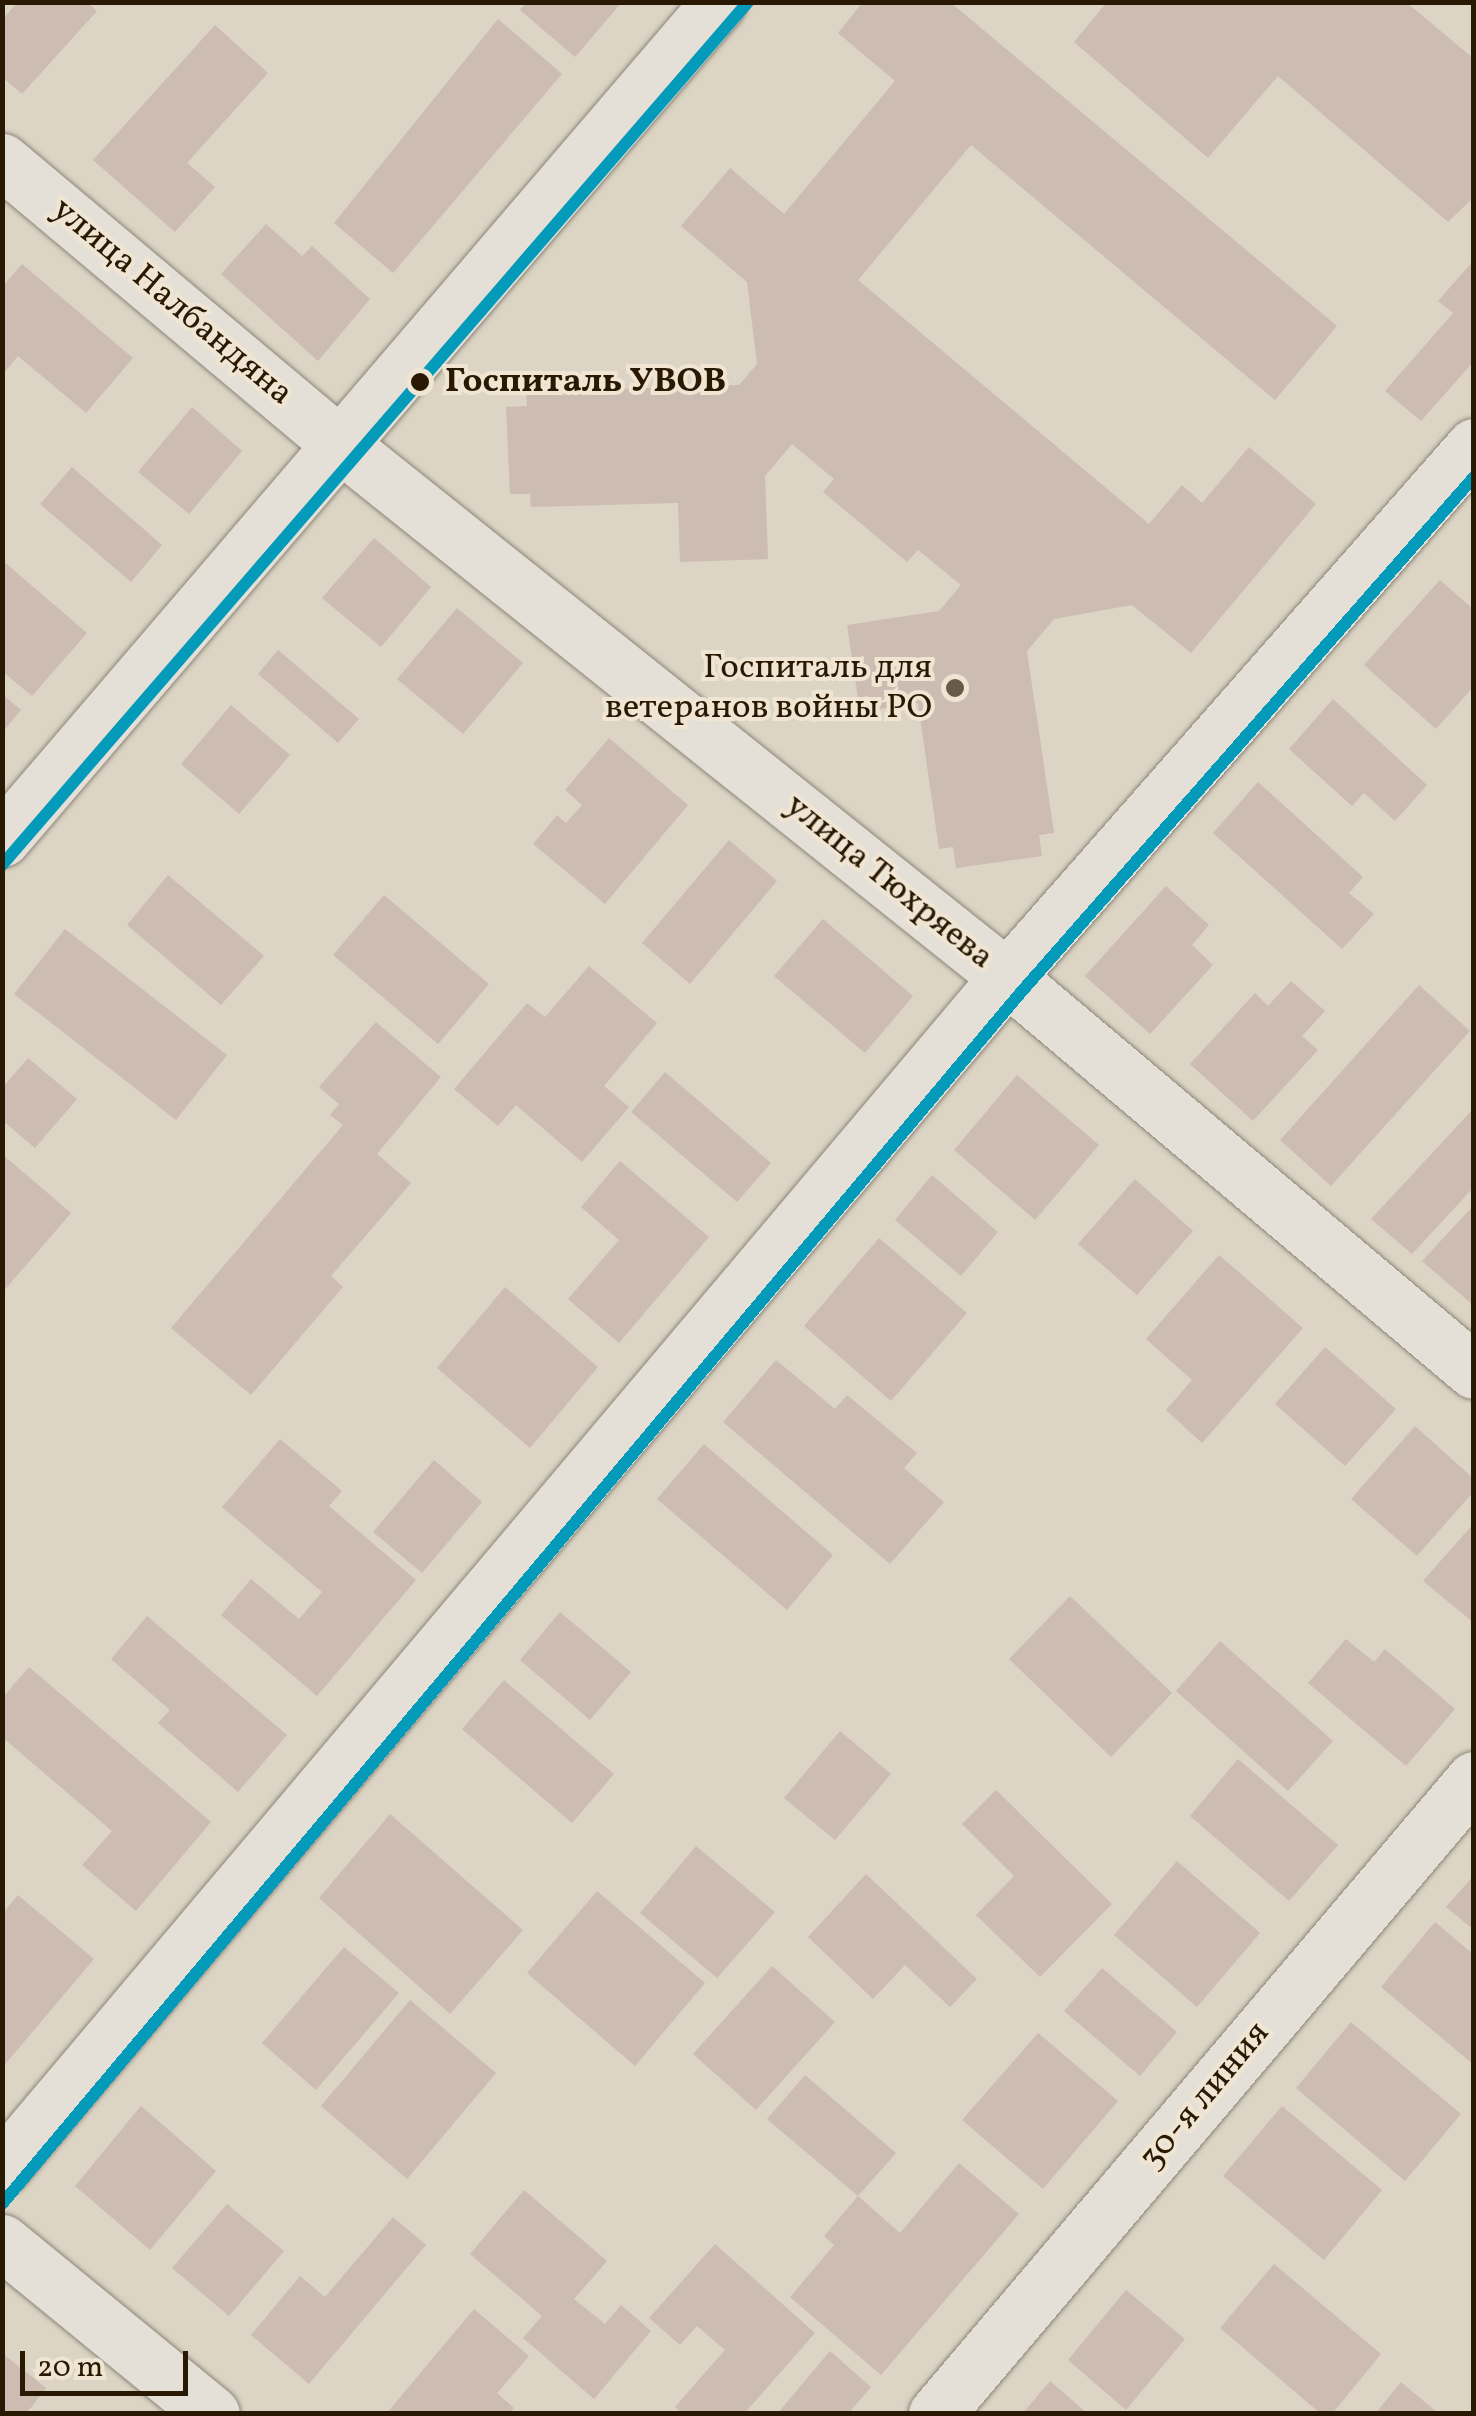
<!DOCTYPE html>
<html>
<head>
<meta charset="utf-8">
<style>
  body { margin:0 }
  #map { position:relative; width:1476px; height:2416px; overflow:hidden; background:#dcd4c4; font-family:Vollkorn,serif }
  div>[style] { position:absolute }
  .building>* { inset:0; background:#cdbcb1 }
  .roads { filter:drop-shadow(0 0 2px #8c867a) drop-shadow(0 0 2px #8c867a) }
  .street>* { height:55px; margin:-27.5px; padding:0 27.5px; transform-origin:27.5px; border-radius:27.5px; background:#e4e0d8 }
  .secondary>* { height:55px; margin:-27.5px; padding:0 27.5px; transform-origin:27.5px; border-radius:27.5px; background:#e4e0d8 }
  .tram-1>* { height:12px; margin:-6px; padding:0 6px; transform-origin:6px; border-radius:6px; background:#049bba }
  .dots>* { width:28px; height:28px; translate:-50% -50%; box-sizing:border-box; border:5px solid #efe5d2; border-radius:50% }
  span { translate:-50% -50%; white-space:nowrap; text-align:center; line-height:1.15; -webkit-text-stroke:8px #efe5d2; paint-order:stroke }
  .street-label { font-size:35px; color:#291903 }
  .stop-label { font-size:35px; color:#291903; font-weight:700 }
  .left { translate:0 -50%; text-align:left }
  .poi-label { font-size:35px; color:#291903 }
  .right { translate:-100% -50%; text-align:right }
  .frame { position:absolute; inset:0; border:5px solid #291903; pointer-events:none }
  .scale { position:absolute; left:20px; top:2351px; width:168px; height:45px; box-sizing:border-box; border:5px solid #291903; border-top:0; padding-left:12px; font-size:30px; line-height:35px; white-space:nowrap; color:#291903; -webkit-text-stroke:8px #efe5d2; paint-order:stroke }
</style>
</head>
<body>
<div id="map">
  <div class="building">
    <div style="clip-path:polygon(18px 2px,87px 2px,97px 11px,22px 94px,2px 77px,2px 20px)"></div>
    <div style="clip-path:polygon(526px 2px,622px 2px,575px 57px,520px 10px)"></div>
    <div style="clip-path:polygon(863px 2px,950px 2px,1337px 326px,1275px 400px,971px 145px,858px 280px,1149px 524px,1182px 485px,1202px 503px,1249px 447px,1316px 504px,1191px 653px,1132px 605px,1054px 619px,1027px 651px,1054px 833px,1039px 835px,1042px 856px,956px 868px,953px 847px,939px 849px,918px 703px,860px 712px,847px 625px,939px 611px,961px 585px,918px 550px,907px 562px,823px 492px,834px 479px,792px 444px,765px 476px,768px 559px,680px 562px,678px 503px,531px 507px,530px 494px,510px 494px,506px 407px,527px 406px,526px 392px,739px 385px,757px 364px,747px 282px,681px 226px,730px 168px,784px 214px,895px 81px,838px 33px)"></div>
    <div style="clip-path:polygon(1107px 2px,1406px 2px,1474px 59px,1474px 197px,1448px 222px,1278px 76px,1208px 158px,1074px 42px)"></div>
    <div style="clip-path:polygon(498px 19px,562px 74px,393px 273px,334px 223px)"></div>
    <div style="clip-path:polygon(215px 25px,268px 73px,187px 163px,215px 187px,175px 232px,93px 160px)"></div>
    <div style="clip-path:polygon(266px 224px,302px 256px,312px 246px,370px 299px,318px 361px,221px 274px)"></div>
    <div style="clip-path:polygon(1474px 260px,1474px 361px,1421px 421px,1385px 391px,1453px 313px,1438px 301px)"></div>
    <div style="clip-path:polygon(22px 264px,133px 358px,86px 413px,18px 356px,2px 375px,2px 287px)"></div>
    <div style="clip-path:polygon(192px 407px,242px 451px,189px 514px,138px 472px)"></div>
    <div style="clip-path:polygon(72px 467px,162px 545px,131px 582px,40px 504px)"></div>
    <div style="clip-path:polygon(374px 538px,431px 587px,381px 647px,322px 598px)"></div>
    <div style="clip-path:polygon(2px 560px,87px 633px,32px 696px,2px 671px)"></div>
    <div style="clip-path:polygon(1440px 580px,1474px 610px,1474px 686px,1436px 729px,1364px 665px)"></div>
    <div style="clip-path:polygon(457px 608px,523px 663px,463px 734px,397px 679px)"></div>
    <div style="clip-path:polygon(278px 650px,359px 719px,338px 743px,258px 674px)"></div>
    <div style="clip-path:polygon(2px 694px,21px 710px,2px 733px)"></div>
    <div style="clip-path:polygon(1333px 699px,1427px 785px,1395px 821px,1364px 793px,1352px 806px,1289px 749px)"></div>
    <div style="clip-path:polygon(231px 705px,290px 755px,239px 814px,181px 764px)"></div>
    <div style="clip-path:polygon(609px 738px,688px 805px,605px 904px,533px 844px,557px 815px,566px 823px,582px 805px,565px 790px)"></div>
    <div style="clip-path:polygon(1258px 782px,1363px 877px,1349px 893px,1374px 914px,1342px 949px,1213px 833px)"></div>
    <div style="clip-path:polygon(729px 840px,777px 881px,690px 984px,642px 943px)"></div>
    <div style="clip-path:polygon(168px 875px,264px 956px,221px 1005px,127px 925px)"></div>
    <div style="clip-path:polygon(1166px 886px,1209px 925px,1192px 945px,1213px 965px,1150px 1034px,1085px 976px)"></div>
    <div style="clip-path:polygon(384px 895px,489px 984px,438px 1044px,333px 955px)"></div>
    <div style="clip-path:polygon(823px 919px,913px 996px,865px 1053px,774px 976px)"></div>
    <div style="clip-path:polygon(65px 929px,227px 1055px,176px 1120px,14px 994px)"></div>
    <div style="clip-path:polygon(589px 966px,657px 1023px,604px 1086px,629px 1107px,582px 1162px,516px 1105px,498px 1126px,454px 1089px,527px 1003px,545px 1017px)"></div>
    <div style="clip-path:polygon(1291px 981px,1325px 1011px,1302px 1036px,1318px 1050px,1253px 1121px,1190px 1064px,1255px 993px,1268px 1006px)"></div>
    <div style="clip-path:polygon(1419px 985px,1470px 1031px,1331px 1186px,1280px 1140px)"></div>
    <div style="clip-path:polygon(376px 1022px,441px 1077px,377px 1154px,411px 1183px,331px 1276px,343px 1287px,251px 1395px,171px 1328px,343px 1125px,330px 1115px,339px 1104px,319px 1087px)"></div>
    <div style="clip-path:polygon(28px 1058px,77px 1099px,35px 1148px,2px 1120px,2px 1088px)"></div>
    <div style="clip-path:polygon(665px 1072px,771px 1163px,737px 1202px,631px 1112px)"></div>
    <div style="clip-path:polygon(1017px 1075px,1099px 1145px,1035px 1220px,954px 1150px)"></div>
    <div style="clip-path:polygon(1474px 1108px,1474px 1187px,1412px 1254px,1371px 1219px)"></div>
    <div style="clip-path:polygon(2px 1154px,71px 1213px,2px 1293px)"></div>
    <div style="clip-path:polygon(620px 1161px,709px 1237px,619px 1343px,568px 1299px,619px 1240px,581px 1207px)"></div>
    <div style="clip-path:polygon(932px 1175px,998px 1232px,961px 1276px,895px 1220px)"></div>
    <div style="clip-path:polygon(1135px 1179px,1193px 1231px,1137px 1295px,1078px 1244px)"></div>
    <div style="clip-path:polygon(1474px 1205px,1474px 1306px,1422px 1261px)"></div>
    <div style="clip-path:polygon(879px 1238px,967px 1313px,891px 1401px,804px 1326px)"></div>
    <div style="clip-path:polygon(1219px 1255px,1303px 1328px,1202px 1443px,1166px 1410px,1192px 1380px,1146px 1339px)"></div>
    <div style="clip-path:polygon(505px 1287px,598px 1367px,530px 1448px,437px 1368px)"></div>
    <div style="clip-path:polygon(1325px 1347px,1396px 1409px,1345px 1466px,1275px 1404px)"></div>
    <div style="clip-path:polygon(776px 1360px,835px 1409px,847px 1395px,917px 1453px,904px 1468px,944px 1502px,890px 1564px,723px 1422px)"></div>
    <div style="clip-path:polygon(1415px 1426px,1474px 1479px,1474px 1491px,1417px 1556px,1351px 1499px)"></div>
    <div style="clip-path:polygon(280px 1439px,342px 1491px,329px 1506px,416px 1580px,317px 1696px,221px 1615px,251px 1579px,299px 1619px,322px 1592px,222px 1507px)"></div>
    <div style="clip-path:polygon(704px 1444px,833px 1555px,787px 1610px,657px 1499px)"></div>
    <div style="clip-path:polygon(434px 1460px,482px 1502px,422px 1573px,373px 1532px)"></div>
    <div style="clip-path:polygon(1474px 1523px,1474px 1623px,1423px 1581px)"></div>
    <div style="clip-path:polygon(1070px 1596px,1172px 1693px,1111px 1757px,1009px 1659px)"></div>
    <div style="clip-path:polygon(560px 1612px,631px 1672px,590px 1720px,520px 1660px)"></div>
    <div style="clip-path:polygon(147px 1616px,287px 1735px,238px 1792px,158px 1723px,170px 1710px,111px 1659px)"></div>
    <div style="clip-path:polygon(1346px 1639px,1374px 1662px,1385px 1649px,1455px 1709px,1406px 1766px,1308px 1683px)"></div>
    <div style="clip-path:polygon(1220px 1641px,1333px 1741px,1288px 1791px,1176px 1691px)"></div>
    <div style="clip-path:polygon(29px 1667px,211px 1822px,136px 1911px,82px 1865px,112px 1831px,2px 1737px,2px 1698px)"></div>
    <div style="clip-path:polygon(504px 1680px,614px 1774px,572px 1823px,462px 1729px)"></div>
    <div style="clip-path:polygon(840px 1731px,891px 1774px,835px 1840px,784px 1798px)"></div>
    <div style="clip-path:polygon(1238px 1759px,1338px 1845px,1289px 1901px,1190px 1816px)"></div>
    <div style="clip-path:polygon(996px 1790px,1112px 1904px,1040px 1977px,976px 1915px,1014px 1876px,962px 1824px)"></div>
    <div style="clip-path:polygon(390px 1814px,523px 1930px,450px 2014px,319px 1898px)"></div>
    <div style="clip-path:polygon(696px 1846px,775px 1912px,717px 1978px,640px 1913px)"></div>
    <div style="clip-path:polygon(1177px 1861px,1260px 1933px,1197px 2007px,1114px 1935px)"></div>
    <div style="clip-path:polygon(866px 1874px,977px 1979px,950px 2007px,905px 1965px,873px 1999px,808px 1937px)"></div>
    <div style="clip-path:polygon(1474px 1875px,1474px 1930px,1446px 1907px)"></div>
    <div style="clip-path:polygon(597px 1891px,705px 1983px,635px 2066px,527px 1973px)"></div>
    <div style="clip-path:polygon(18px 1895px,94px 1959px,2px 2068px,2px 1914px)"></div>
    <div style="clip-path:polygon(1435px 1922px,1474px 1955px,1474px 2065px,1381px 1987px)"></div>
    <div style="clip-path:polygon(344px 1947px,399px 1993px,316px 2090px,262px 2043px)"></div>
    <div style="clip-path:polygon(772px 1966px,835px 2022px,756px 2110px,693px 2054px)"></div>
    <div style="clip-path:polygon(1102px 1968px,1177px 2032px,1140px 2076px,1064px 2011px)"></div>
    <div style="clip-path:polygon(410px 2000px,496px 2073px,407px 2179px,321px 2106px)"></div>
    <div style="clip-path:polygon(1351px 2022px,1461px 2114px,1405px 2181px,1296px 2088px)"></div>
    <div style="clip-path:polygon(1038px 2033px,1118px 2101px,1043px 2189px,962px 2120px)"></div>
    <div style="clip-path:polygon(805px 2075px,896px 2153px,858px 2196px,767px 2119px)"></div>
    <div style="clip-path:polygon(141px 2106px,216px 2171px,150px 2250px,75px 2186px)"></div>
    <div style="clip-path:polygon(1282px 2106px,1382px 2190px,1324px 2260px,1223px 2176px)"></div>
    <div style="clip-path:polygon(959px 2163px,1019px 2214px,881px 2375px,790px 2297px,834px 2245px,824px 2236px,858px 2196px,900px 2233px)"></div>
    <div style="clip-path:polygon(524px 2190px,607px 2261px,574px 2299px,605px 2324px,621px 2305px,651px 2331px,594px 2399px,523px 2338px,542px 2316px,470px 2254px)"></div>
    <div style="clip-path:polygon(227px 2204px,284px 2251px,229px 2316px,172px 2268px)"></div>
    <div style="clip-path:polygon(393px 2217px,426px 2245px,309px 2384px,251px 2335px,300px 2276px,325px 2297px)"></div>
    <div style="clip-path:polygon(715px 2244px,815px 2333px,744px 2414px,683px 2414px,675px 2407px,725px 2350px,697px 2326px,680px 2345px,649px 2318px)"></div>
    <div style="clip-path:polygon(1274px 2264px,1381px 2354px,1332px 2414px,1321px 2414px,1220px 2328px)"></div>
    <div style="clip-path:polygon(1126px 2290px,1185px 2339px,1126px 2410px,1068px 2360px)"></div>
    <div style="clip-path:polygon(474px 2309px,529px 2356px,497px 2393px,514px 2408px,509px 2414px,386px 2414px)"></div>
    <div style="clip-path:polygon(830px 2351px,871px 2387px,848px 2414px,777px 2414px)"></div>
    <div style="clip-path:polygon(2px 2353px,46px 2388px,26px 2414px,2px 2414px)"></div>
    <div style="clip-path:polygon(1050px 2381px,1088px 2414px,1022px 2414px)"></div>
    <div style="clip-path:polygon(1401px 2382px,1439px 2414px,1375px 2414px)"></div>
  </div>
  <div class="roads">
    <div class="street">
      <div style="left:1007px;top:977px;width:611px;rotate:40.15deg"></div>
    </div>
    <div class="secondary">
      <div style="left:2px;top:161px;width:442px;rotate:40deg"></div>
      <div style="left:341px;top:445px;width:852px;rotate:38.62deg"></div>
      <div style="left:2px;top:839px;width:1102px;rotate:-49.42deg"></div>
      <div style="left:2px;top:2168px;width:1558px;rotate:-49.84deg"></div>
      <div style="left:1007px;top:977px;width:707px;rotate:-48.67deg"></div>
      <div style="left:2px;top:2242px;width:271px;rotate:39.3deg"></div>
      <div style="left:936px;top:2414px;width:832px;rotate:-49.73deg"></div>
    </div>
  </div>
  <div class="tram-1">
    <div style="left:2px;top:865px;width:1141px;rotate:-49.16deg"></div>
    <div style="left:2px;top:2204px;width:1586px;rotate:-49.94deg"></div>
    <div style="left:1023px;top:990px;width:683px;rotate:-48.68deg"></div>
  </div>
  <div class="dots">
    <div style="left:420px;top:382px;background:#291903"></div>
    <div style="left:955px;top:688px;background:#685a47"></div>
  </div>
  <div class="street-label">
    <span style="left:172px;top:302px;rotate:40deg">улица Налбандяна</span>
    <span style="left:889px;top:882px;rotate:39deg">улица Тюхряева</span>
    <span style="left:1205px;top:2096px;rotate:-50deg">30-я линия</span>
  </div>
  <div class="stop-label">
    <span class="left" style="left:445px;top:382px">Госпиталь УВОВ</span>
  </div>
  <div class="poi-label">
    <span class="right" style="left:932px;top:688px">Госпиталь для<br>ветеранов войны РО</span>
  </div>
  <div class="frame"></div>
  <div class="scale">20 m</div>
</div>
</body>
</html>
